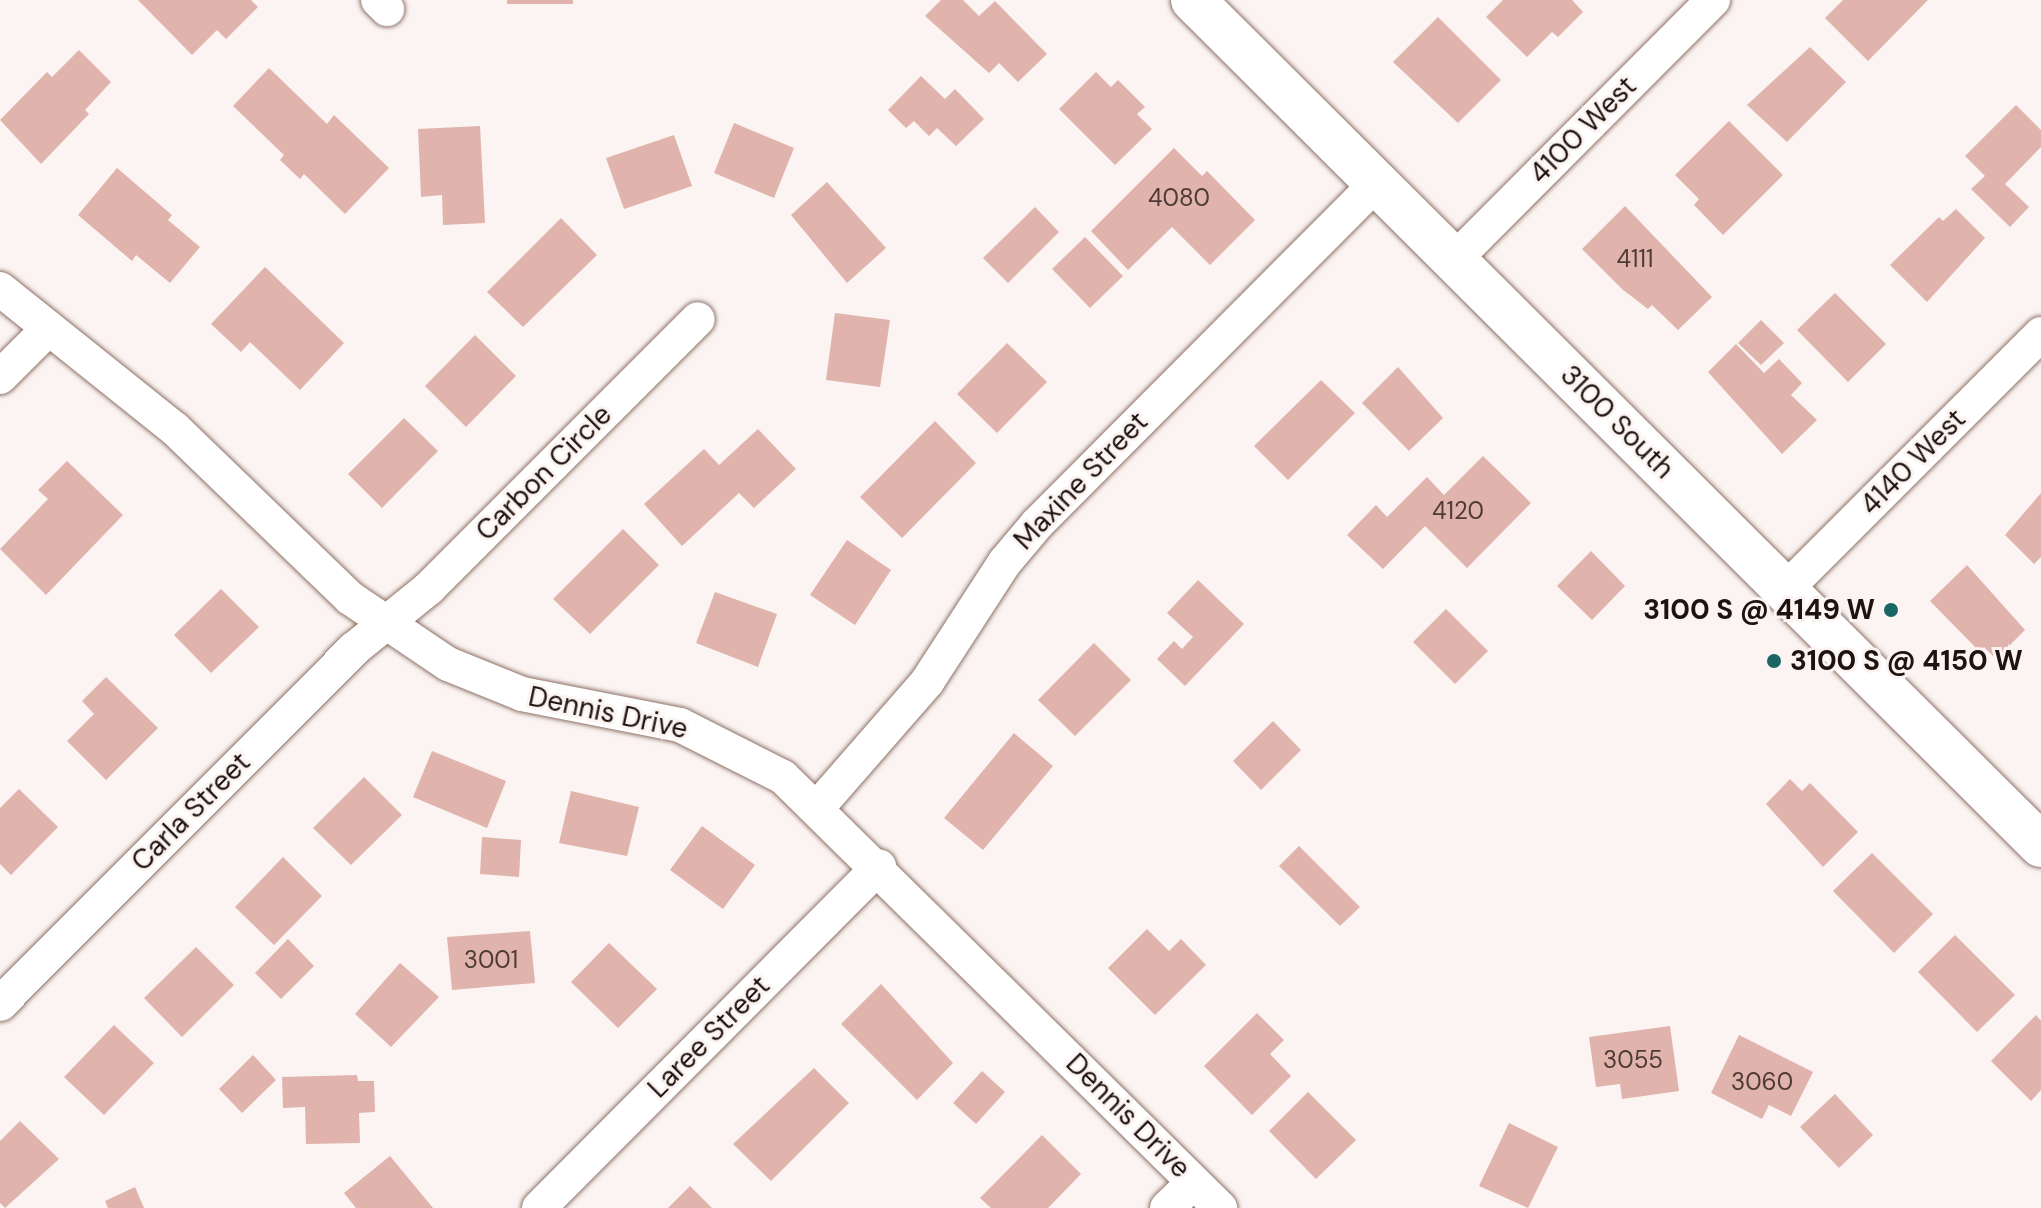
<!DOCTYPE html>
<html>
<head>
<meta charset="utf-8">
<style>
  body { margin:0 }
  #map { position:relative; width:2041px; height:1208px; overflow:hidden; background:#fbf4f2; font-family:"DM Sans",sans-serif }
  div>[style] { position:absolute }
  .building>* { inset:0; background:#e0b3ac }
  .roads { filter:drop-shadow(0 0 2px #8e7267) drop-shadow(0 0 2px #8e7267) }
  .street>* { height:34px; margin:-17px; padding:0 17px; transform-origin:17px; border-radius:17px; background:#fff }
  .secondary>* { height:44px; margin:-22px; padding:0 22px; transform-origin:22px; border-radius:22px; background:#fff }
  .dots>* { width:22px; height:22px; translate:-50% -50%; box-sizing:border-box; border:4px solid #fbf4f2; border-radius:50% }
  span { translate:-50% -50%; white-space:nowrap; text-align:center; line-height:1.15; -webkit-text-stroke:6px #fbf4f2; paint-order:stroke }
  .number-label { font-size:24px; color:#4e3b36 }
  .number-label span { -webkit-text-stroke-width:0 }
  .street-label { font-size:28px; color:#1e130f }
  .poi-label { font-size:28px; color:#1e130f; font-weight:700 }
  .right { translate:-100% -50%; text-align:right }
  .left { translate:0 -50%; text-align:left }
</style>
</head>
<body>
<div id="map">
  <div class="building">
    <div style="clip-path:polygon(138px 0,251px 0,258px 7px,226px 39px,217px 30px,192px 55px)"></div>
    <div style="clip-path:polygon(507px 0,573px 0,573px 4px,507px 4px)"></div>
    <div style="clip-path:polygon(941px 0,963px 0,979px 16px,995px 1px,1047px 54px,1018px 82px,999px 63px,989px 73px,925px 16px)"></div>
    <div style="clip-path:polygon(1503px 0,1572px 0,1583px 12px,1558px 37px,1552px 32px,1527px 57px,1486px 17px)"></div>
    <div style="clip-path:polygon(1843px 0,1928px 0,1868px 61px,1825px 18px)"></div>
    <div style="clip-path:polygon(1438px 17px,1501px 80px,1458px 123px,1393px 62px)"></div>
    <div style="clip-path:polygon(1810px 47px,1846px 82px,1787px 142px,1747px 105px)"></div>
    <div style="clip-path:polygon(79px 50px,111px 82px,85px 110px,89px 114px,41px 164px,0 120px,47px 72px,52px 77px)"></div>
    <div style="clip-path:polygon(269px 68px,327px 124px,334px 115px,389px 168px,345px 214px,304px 174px,300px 179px,280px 160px,284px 155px,233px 106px)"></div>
    <div style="clip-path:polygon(1096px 72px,1111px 87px,1118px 80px,1145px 107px,1137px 114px,1152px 129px,1115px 165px,1059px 109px)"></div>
    <div style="clip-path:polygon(921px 76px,945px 99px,955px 89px,984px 119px,956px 146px,937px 128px,929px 136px,914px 121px,906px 128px,888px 110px)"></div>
    <div style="clip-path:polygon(2016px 105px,2041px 130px,2041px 147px,2005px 184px,2029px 207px,2010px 227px,1971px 189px,1985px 176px,1965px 156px)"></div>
    <div style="clip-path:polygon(1729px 121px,1783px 175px,1723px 235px,1694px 205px,1699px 199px,1675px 175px)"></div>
    <div style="clip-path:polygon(734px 123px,794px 148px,774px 198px,714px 173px)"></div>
    <div style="clip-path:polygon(480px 126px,485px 223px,443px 225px,442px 195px,421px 197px,418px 129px)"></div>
    <div style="clip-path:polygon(674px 135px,692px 186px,624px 209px,606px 158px)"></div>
    <div style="clip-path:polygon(1174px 148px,1202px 176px,1207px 171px,1255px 220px,1210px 265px,1172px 227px,1128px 270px,1091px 231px)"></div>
    <div style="clip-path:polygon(117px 168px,172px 215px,168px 220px,200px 247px,170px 283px,136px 255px,132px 261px,78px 215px)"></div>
    <div style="clip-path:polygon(827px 182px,886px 248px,847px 283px,791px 215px)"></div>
    <div style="clip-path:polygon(1625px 206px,1712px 297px,1678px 330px,1652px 305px,1648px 309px,1622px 289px,1582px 249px)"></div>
    <div style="clip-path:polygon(1035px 207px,1059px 232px,1008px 283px,983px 258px)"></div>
    <div style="clip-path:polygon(1956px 209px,1985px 238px,1927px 302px,1890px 265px,1939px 217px,1943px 221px)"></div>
    <div style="clip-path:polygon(561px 218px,597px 255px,523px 327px,487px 292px)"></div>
    <div style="clip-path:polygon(1085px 237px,1123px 276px,1090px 308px,1052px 269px)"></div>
    <div style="clip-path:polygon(265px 267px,344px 343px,300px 390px,250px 342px,241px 352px,211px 324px)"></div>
    <div style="clip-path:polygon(1835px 293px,1886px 344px,1848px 382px,1797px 330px)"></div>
    <div style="clip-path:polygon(835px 313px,890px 320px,880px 387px,826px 380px)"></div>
    <div style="clip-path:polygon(1761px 320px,1784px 343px,1761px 365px,1738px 343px)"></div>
    <div style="clip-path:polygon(475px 335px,516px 376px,466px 427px,425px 386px)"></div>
    <div style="clip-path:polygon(1007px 343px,1047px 382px,997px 433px,957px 394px)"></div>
    <div style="clip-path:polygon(1736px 344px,1764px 373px,1779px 359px,1802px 383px,1791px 395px,1817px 420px,1782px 454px,1708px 372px)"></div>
    <div style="clip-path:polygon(1398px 367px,1443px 418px,1409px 451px,1362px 403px)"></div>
    <div style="clip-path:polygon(1321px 380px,1355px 413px,1288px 480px,1254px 446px)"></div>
    <div style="clip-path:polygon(404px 418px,438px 451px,382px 508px,348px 474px)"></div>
    <div style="clip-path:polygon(935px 421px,976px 463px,902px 538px,860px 497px)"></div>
    <div style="clip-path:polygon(758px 429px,796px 469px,754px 508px,739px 493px,682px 546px,644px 504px,704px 449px,719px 465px)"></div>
    <div style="clip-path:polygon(1483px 456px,1531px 503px,1467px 568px,1425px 526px,1383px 569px,1347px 535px,1376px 505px,1387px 517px,1427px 477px,1444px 495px)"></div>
    <div style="clip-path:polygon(67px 461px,123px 515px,46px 595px,0 549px,48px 499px,38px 490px)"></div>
    <div style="clip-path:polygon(2041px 493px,2041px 557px,2034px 564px,2005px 535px)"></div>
    <div style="clip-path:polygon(623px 529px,659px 565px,590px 634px,553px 599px)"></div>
    <div style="clip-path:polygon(847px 540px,891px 570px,855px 625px,810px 595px)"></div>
    <div style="clip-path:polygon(1591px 551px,1625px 586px,1592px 620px,1557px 586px)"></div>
    <div style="clip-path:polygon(1967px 565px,2025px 630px,1996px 659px,1984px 647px,1979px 651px,1930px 601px)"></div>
    <div style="clip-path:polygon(1198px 580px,1244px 624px,1185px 686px,1157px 659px,1174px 641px,1182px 649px,1193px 637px,1167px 613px)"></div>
    <div style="clip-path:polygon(221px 589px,259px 627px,211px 673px,174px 635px)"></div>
    <div style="clip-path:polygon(715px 592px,777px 614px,758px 667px,696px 643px)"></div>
    <div style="clip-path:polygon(1446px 609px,1488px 651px,1455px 684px,1413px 642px)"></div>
    <div style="clip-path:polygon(1094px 643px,1131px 680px,1075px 736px,1038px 700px)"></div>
    <div style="clip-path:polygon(106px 677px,158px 728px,106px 780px,67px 741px,94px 714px,82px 701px)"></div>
    <div style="clip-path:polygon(1273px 721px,1301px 750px,1261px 790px,1233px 761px)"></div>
    <div style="clip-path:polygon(1014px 733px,1053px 766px,983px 850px,944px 818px)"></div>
    <div style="clip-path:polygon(432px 751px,506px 781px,487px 828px,413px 797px)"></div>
    <div style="clip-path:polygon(364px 777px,402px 815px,351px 865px,313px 828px)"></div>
    <div style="clip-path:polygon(1790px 779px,1802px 791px,1810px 783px,1858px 832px,1823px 867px,1766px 804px)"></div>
    <div style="clip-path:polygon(19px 789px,58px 827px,11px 875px,0 864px,0 808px)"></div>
    <div style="clip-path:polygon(571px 791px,639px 807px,627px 856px,559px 843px)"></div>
    <div style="clip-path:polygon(702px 826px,755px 865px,723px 909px,670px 870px)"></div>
    <div style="clip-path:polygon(482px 837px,521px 840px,519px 877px,480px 874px)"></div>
    <div style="clip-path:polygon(1299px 846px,1360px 907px,1340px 926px,1279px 866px)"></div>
    <div style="clip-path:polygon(1872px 853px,1933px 914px,1894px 953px,1833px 891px)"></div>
    <div style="clip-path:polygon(283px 857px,322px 896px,274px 945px,235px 907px)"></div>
    <div style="clip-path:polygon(1147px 929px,1169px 951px,1181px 939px,1206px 965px,1155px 1015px,1108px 968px)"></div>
    <div style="clip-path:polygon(530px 931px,535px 983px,452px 990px,447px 937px)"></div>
    <div style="clip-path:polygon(1955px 935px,2015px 995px,1977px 1032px,1918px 972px)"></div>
    <div style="clip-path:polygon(288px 939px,314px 966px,281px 999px,255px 973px)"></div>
    <div style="clip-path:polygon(609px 943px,657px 989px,618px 1028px,571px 982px)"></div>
    <div style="clip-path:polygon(196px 947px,234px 985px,182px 1037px,144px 998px)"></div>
    <div style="clip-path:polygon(400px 963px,439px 997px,391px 1047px,355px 1014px)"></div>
    <div style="clip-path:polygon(881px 984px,953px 1063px,917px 1100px,841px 1024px)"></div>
    <div style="clip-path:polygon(1257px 1013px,1284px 1040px,1270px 1054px,1291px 1076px,1252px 1115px,1204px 1066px)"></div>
    <div style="clip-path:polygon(2036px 1015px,2041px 1021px,2041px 1090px,2031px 1101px,1991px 1061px)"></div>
    <div style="clip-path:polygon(114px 1025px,154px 1063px,104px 1115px,64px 1077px)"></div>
    <div style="clip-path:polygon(1670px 1026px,1679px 1091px,1622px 1099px,1620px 1084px,1596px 1087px,1589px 1037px)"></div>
    <div style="clip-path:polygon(1739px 1035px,1813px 1072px,1791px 1116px,1769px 1105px,1762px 1119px,1711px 1093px)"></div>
    <div style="clip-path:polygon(253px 1055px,276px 1080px,242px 1113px,219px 1089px)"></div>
    <div style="clip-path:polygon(814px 1068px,849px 1103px,771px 1181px,733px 1144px)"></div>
    <div style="clip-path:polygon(982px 1071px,1005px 1092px,976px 1124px,953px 1103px)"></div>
    <div style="clip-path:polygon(357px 1075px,358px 1081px,374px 1081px,375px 1112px,359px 1113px,360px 1143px,306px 1144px,305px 1107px,283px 1108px,282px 1077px)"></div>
    <div style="clip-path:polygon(1308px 1092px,1356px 1140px,1316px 1179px,1269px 1131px)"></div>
    <div style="clip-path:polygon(1835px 1094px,1873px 1135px,1839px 1168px,1800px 1127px)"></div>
    <div style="clip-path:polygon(20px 1121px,59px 1159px,5px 1208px,0 1203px,0 1141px)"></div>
    <div style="clip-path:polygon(1509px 1123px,1558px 1147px,1528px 1208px,1479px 1186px)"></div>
    <div style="clip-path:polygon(1042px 1135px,1081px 1174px,1048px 1208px,991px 1208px,980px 1198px)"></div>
    <div style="clip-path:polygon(390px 1156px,433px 1208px,356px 1208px,344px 1193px)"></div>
    <div style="clip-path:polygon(690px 1186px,712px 1208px,668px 1208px)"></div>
    <div style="clip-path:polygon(135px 1187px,144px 1208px,108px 1208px,105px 1201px)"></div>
  </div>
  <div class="roads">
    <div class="street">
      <div style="left:378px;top:0;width:13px;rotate:45deg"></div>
      <div style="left:1454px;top:260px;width:367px;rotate:-45.1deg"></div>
      <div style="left:0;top:289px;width:224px;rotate:38.7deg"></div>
      <div style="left:175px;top:429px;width:243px;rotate:44deg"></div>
      <div style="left:350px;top:598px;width:118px;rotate:34deg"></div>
      <div style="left:448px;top:664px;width:80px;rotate:22.1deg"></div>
      <div style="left:522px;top:694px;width:161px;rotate:11.1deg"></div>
      <div style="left:680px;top:725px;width:115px;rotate:26.8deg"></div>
      <div style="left:783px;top:777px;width:614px;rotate:44.6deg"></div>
      <div style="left:0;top:377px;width:69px;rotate:-45deg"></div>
      <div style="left:1785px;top:590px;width:362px;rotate:-45deg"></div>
      <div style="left:818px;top:807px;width:166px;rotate:-48.9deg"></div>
      <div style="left:927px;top:682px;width:143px;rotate:-57deg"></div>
      <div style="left:1005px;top:562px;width:50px;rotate:-49.9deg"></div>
      <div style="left:1037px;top:524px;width:482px;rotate:-45.1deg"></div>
      <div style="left:0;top:1004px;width:501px;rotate:-45.08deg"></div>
      <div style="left:354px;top:649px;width:97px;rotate:-39.1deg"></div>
      <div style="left:429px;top:588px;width:380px;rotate:-45deg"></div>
      <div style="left:539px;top:1208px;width:482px;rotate:-45.1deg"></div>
      <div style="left:1167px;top:1208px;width:37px;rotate:-44deg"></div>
    </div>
    <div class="secondary">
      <div style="left:1193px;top:0;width:1197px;rotate:44.9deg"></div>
    </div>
  </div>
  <div class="dots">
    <div style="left:1891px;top:610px;background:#196665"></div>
    <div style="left:1774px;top:661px;background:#196665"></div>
  </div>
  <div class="number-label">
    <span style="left:1179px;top:198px">4080</span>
    <span style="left:1635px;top:259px">4111</span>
    <span style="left:1458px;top:511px">4120</span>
    <span style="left:491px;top:960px">3001</span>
    <span style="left:1633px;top:1060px">3055</span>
    <span style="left:1762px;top:1082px">3060</span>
  </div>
  <div class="street-label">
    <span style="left:1583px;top:130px;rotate:-45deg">4100 West</span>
    <span style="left:1617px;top:422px;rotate:45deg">3100 South</span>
    <span style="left:1913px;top:462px;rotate:-45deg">4140 West</span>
    <span style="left:544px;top:473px;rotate:-45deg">Carbon Circle</span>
    <span style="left:1081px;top:481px;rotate:-46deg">Maxine Street</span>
    <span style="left:608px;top:713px;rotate:12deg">Dennis Drive</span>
    <span style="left:191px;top:812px;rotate:-45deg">Carla Street</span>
    <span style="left:709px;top:1037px;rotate:-45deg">Laree Street</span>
    <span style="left:1128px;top:1116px;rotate:45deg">Dennis Drive</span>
  </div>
  <div class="poi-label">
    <span class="right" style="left:1875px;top:610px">3100 S @ 4149 W</span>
    <span class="left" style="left:1790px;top:661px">3100 S @ 4150 W</span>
  </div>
</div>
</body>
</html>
